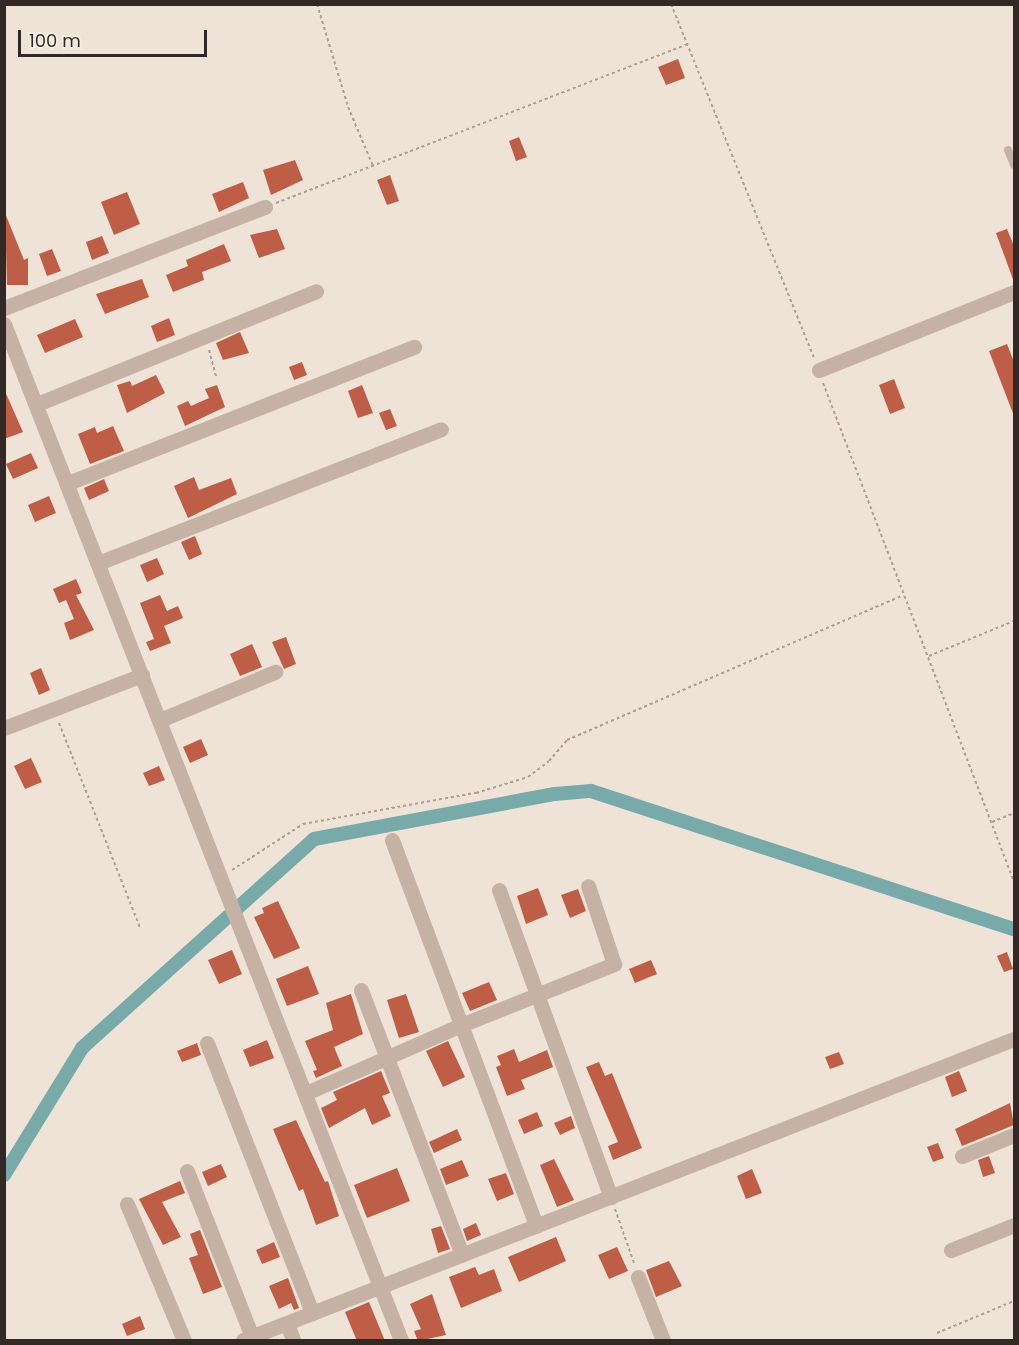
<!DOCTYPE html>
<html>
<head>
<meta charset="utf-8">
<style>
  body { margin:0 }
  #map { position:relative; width:1019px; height:1345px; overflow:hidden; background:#efe3d8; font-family:Poppins,sans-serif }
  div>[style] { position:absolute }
  .canal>* { height:14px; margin:-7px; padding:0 7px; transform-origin:7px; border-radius:7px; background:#79aaaa }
  .building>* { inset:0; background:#be5e47 }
  .path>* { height:2px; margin-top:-1px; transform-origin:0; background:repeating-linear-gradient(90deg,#b19c8f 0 3px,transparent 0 6px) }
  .service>* { height:8px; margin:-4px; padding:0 4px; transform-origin:4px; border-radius:4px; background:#c6b2a5 }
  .minor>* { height:15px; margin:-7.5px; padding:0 7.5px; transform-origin:7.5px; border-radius:7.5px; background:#c6b2a5 }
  span { translate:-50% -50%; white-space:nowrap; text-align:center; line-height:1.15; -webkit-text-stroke:5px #f7ede3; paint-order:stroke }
  .frame { position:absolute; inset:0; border:6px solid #322926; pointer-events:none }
  .scale { position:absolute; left:18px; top:30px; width:189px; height:27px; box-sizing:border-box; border:3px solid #322926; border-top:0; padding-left:8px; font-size:18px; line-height:21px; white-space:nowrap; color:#322926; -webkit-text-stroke:4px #f7ede3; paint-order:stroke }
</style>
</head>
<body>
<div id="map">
  <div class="canal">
    <div style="left:4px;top:1175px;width:149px;rotate:-58.4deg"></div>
    <div style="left:82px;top:1048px;width:312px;rotate:-42deg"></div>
    <div style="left:314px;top:839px;width:245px;rotate:-10.6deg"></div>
    <div style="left:555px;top:794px;width:36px;rotate:-5deg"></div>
    <div style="left:591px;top:791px;width:445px;rotate:18.1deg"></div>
  </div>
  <div class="building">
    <div style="clip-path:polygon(678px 59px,685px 78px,666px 85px,658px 67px)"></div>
    <div style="clip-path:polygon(519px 137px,527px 157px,516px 161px,509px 141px)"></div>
    <div style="clip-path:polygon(295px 160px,303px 180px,271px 195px,263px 170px)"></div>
    <div style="clip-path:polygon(390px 175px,399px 201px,387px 205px,377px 180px)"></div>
    <div style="clip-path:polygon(243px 182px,249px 198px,219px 212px,212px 194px)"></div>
    <div style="clip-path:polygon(127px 192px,140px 224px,114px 235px,101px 202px)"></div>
    <div style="clip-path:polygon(5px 213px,24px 260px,28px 258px,28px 285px,7px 285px)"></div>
    <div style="clip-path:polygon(277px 229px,285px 249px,259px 258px,250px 235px)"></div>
    <div style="clip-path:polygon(1007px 229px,1014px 246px,1014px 282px,996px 233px)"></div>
    <div style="clip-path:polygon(102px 236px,109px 253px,92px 260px,86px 242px)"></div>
    <div style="clip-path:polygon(224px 244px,231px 261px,202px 272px,204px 280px,173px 292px,166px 275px,188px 266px,186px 260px)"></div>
    <div style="clip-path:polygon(52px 249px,61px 271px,47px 276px,39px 254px)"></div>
    <div style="clip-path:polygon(142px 279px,149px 297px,105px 314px,96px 294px)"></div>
    <div style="clip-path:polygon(169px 318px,175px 335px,157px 342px,151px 326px)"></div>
    <div style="clip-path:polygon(75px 319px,83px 337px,45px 353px,37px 335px)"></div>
    <div style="clip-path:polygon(240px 332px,249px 353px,223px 360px,216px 343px)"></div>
    <div style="clip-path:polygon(1007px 344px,1014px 362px,1014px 416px,989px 351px)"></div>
    <div style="clip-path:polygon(302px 362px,307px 375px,294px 380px,289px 367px)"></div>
    <div style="clip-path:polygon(156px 375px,165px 393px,127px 413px,117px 385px,130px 381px,132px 386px)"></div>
    <div style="clip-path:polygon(894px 379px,905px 408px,890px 414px,879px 385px)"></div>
    <div style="clip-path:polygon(217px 385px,225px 407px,185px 426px,177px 406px,188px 401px,191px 406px,209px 398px,205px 389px)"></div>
    <div style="clip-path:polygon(362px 385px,373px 413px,358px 418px,348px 391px)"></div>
    <div style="clip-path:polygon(4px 389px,23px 432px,4px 439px)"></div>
    <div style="clip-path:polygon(390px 409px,397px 426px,386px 430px,379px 413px)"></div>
    <div style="clip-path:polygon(113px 426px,124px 451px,90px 464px,78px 434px,95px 427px,97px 433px)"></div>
    <div style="clip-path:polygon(31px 453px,38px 468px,13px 479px,6px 464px)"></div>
    <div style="clip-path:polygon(194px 477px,199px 490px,231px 478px,237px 494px,188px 518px,174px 486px)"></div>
    <div style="clip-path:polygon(104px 479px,109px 491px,89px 500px,84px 488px)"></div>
    <div style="clip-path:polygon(49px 496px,56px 513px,35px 522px,28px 505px)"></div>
    <div style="clip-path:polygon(195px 536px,202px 554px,189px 560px,181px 542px)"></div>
    <div style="clip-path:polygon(157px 558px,164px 574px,147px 582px,140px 565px)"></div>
    <div style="clip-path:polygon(76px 579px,82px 593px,76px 595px,94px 630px,70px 640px,64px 623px,74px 619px,66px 600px,59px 603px,53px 589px)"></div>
    <div style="clip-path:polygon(160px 595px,167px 611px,178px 606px,183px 618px,164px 626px,171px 643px,150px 651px,146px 642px,154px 639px,140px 603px)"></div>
    <div style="clip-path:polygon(286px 637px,296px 664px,284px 669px,272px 642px)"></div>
    <div style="clip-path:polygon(252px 644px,262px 667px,240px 676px,230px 654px)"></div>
    <div style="clip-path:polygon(41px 668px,50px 690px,39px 695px,30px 673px)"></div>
    <div style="clip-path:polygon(201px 739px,208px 755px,190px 763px,183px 747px)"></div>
    <div style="clip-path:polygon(31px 758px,42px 782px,25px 789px,14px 766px)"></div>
    <div style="clip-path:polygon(159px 766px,165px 780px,149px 786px,143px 773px)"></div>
    <div style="clip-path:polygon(538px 888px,548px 915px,526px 924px,517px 896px)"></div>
    <div style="clip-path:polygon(578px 889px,586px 911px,570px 918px,561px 895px)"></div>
    <div style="clip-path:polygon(278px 901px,300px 948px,274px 959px,254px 917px,264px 913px,262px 908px)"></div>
    <div style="clip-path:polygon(232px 950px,242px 974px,219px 984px,208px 960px)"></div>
    <div style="clip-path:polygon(1007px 952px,1013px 969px,1004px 972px,997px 956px)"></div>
    <div style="clip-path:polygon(651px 960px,657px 974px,635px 983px,629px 969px)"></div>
    <div style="clip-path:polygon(308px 966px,319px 994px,287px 1006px,276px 979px)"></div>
    <div style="clip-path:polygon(489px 982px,497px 1000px,470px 1011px,462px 993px)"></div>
    <div style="clip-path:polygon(351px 994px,363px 1034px,334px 1047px,342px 1066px,316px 1078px,313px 1071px,317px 1070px,305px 1041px,333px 1030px,326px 1003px)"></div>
    <div style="clip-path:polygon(406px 994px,419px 1032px,399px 1038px,387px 1000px)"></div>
    <div style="clip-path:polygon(267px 1040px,274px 1058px,250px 1067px,243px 1050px)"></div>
    <div style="clip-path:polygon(448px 1041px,465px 1077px,443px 1087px,426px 1051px)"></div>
    <div style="clip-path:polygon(197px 1043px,201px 1055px,182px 1062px,177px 1051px)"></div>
    <div style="clip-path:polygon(514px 1049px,519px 1062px,547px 1050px,553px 1067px,521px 1080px,525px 1089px,507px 1096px,496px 1067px,501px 1065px,497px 1056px)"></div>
    <div style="clip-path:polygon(839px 1052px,844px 1064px,830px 1069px,825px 1057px)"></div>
    <div style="clip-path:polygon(599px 1062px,605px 1076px,612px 1073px,642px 1148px,613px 1160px,608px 1146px,618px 1142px,586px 1067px)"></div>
    <div style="clip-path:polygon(381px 1071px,390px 1093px,382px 1096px,391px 1116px,372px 1125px,365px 1108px,329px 1128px,321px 1108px,337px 1100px,333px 1092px)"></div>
    <div style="clip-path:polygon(959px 1071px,967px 1091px,952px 1097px,945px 1077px)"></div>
    <div style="clip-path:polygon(1010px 1103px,1014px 1125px,962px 1146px,955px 1129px)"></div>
    <div style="clip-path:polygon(537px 1112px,543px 1126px,524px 1134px,518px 1120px)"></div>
    <div style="clip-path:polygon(571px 1116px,575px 1128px,560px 1135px,554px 1123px)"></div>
    <div style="clip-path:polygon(296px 1120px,325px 1182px,328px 1181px,339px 1216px,316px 1225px,303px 1189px,299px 1191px,273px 1129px)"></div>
    <div style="clip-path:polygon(457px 1129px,462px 1140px,434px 1153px,429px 1142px)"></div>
    <div style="clip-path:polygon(938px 1143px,944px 1158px,933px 1162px,927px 1147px)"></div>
    <div style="clip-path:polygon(989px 1156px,995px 1173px,983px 1177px,978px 1160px)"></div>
    <div style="clip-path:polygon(554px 1159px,574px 1200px,557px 1207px,540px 1165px)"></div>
    <div style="clip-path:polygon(462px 1160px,469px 1176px,446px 1185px,440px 1169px)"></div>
    <div style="clip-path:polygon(221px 1164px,227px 1177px,208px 1186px,202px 1172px)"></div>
    <div style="clip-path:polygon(397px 1168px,410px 1201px,367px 1218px,354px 1185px)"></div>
    <div style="clip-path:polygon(752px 1169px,762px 1193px,746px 1199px,737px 1176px)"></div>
    <div style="clip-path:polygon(506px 1173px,514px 1194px,497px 1201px,488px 1179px)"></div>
    <div style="clip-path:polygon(180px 1181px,185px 1193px,162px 1202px,181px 1237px,163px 1245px,139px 1199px)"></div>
    <div style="clip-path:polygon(476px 1223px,481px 1235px,467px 1241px,463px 1229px)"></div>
    <div style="clip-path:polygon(441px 1226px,450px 1249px,438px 1253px,431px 1229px)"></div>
    <div style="clip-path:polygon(200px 1230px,222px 1287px,203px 1294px,189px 1258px,198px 1255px,190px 1234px)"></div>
    <div style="clip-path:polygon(556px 1237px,566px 1261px,519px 1282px,508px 1257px)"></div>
    <div style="clip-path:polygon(274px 1242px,280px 1257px,262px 1264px,256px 1250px)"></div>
    <div style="clip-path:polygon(617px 1247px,628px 1271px,609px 1279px,598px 1255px)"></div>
    <div style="clip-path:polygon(669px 1261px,682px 1286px,656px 1297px,646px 1270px)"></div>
    <div style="clip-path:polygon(475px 1267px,479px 1275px,494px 1269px,502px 1291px,461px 1308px,449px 1277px)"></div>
    <div style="clip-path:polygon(288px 1278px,299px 1308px,294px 1310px,291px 1303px,279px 1309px,269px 1286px)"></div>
    <div style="clip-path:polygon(432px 1294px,446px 1335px,418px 1341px,414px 1331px,421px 1329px,410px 1304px)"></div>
    <div style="clip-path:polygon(369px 1302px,385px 1341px,357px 1341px,345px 1312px)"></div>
    <div style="clip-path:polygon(140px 1316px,145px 1329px,127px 1336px,122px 1324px)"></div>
  </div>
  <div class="path">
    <div style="left:317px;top:4px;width:108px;rotate:73.2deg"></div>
    <div style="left:348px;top:107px;width:64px;rotate:67deg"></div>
    <div style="left:671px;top:4px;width:382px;rotate:68deg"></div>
    <div style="left:276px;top:203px;width:442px;rotate:-21.1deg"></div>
    <div style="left:209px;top:350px;width:30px;rotate:75deg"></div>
    <div style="left:823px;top:383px;width:534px;rotate:69.05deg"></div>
    <div style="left:929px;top:656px;width:92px;rotate:-22.4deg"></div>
    <div style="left:59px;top:723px;width:220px;rotate:68.4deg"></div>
    <div style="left:992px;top:822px;width:24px;rotate:-22deg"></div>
    <div style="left:232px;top:870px;width:85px;rotate:-32.9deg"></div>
    <div style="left:303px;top:824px;width:176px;rotate:-10.2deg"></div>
    <div style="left:476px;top:793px;width:54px;rotate:-17.1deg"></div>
    <div style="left:528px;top:777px;width:26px;rotate:-37deg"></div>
    <div style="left:549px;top:761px;width:28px;rotate:-49deg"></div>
    <div style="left:567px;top:740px;width:366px;rotate:-23.3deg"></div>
    <div style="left:615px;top:1209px;width:57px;rotate:70.6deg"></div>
    <div style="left:937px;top:1333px;width:83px;rotate:-22.6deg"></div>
  </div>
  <div class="service">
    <div style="left:1008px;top:150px;width:16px;rotate:68deg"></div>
  </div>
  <div class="minor">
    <div style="left:4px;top:308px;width:280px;rotate:-21.2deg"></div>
    <div style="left:4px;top:324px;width:1091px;rotate:68.66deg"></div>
    <div style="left:819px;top:370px;width:210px;rotate:-21.8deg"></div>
    <div style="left:37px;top:404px;width:301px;rotate:-22deg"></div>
    <div style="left:68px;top:483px;width:372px;rotate:-21.5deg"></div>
    <div style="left:98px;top:563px;width:368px;rotate:-21.3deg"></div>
    <div style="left:160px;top:720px;width:125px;rotate:-22.7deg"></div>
    <div style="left:4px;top:728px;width:148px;rotate:-21deg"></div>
    <div style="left:392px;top:840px;width:412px;rotate:69.5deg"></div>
    <div style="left:499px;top:890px;width:327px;rotate:70deg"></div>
    <div style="left:361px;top:990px;width:283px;rotate:69.1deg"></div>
    <div style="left:207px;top:1043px;width:290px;rotate:68.7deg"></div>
    <div style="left:306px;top:1093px;width:169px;rotate:-23.7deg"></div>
    <div style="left:461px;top:1025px;width:165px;rotate:-21.7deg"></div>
    <div style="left:614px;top:964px;width:82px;rotate:-108.4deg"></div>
    <div style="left:962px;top:1156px;width:56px;rotate:-22deg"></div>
    <div style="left:187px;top:1171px;width:178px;rotate:68.6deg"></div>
    <div style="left:127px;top:1204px;width:147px;rotate:67.3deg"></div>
    <div style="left:951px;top:1250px;width:68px;rotate:-21.6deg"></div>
    <div style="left:638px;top:1277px;width:68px;rotate:68.4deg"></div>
    <div style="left:287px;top:1324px;width:17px;rotate:69deg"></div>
    <div style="left:243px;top:1340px;width:828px;rotate:-21.33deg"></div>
  </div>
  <div class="frame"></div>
  <div class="scale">100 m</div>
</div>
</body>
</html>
